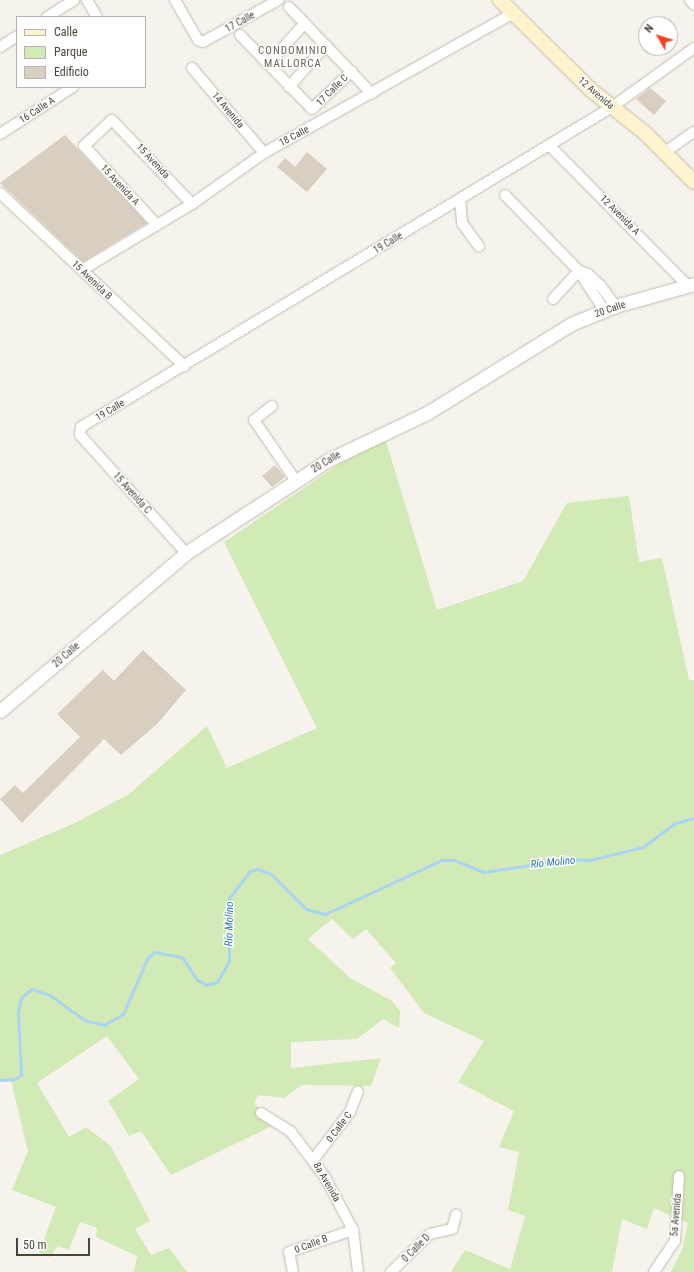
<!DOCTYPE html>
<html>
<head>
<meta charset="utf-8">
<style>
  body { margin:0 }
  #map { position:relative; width:694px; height:1272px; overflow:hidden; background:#f6f3ec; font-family:"Roboto Condensed",sans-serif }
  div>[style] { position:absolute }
  .green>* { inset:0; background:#d2eab5 }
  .stream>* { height:3px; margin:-1.5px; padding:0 1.5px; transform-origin:1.5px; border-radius:1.5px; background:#a9d4f2 }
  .building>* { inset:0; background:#d8cfc1 }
  .roads { filter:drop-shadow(0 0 1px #c2bbae) drop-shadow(0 0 1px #c2bbae) }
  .minor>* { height:10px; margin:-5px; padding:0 5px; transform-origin:5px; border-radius:5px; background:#fff }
  .tertiary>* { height:13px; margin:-6.5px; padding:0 6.5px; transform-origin:6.5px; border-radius:6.5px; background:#fff }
  .secondary>* { height:14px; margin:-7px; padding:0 7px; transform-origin:7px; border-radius:7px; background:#fff3cd }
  span { translate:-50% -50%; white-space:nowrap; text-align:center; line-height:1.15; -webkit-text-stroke:3px #fff; paint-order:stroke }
  .street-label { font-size:10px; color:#4b4439 }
  .neighbourhood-label { font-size:11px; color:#6e6250; letter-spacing:1px }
  .water-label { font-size:11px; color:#2e7ab2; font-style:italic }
  .legend { position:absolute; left:16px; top:16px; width:130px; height:72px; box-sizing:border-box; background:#fff; border:1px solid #b7b4b0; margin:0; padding:5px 7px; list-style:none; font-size:12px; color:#4b4439 }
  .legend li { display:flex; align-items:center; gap:8px; height:20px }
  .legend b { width:20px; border:1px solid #b7b4b0 }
  .north { position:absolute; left:638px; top:16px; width:40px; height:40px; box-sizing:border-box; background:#fff; border:1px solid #b7b4b0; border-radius:50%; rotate:309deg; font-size:11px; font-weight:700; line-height:16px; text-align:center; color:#4b4439 }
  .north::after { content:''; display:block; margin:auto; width:14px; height:18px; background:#fc3f1d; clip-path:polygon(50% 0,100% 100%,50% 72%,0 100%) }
  .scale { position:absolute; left:16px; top:1238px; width:74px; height:18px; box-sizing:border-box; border:2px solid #4b4439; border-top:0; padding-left:5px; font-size:12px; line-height:14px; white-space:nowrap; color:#4b4439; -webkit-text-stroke:3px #fff; paint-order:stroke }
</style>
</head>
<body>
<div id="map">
  <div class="green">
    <div style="clip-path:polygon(385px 438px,437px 610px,523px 581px,567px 503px,629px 496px,639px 562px,662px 558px,689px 680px,694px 680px,694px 1272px,671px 1272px,683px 1247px,688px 1223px,654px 1208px,647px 1229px,622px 1219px,612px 1272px,451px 1272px,465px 1250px,510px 1269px,525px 1216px,508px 1210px,519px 1152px,499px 1147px,514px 1111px,458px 1082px,484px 1041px,424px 1013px,390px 968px,396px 963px,366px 929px,353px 939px,332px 919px,308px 939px,350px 978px,392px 1001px,400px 1011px,399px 1028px,383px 1019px,357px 1039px,291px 1042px,291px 1068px,381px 1058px,371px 1086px,302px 1085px,284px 1098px,258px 1095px,254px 1104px,280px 1122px,171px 1175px,141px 1131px,129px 1136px,108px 1101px,139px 1079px,107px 1036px,37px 1083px,69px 1137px,86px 1127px,111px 1146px,150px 1221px,135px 1229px,151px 1255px,169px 1248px,187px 1272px,134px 1272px,137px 1256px,96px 1237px,97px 1228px,80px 1222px,69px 1250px,58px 1246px,50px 1257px,39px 1253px,56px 1207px,12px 1190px,28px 1151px,11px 1081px,0 1082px,0 855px,77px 822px,129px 794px,207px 726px,227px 768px,317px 728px,224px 542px,338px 465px)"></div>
  </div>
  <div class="stream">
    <div style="left:0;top:1080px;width:15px;rotate:-4deg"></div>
    <div style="left:15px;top:1079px;width:7px;rotate:-34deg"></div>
    <div style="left:21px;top:1075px;width:63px;rotate:-92.7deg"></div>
    <div style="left:18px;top:1012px;width:14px;rotate:-78deg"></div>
    <div style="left:21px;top:998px;width:13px;rotate:-42deg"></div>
    <div style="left:31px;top:989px;width:20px;rotate:18deg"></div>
    <div style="left:50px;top:995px;width:42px;rotate:36.3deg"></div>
    <div style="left:84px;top:1020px;width:21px;rotate:14deg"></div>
    <div style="left:104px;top:1025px;width:22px;rotate:-30deg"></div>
    <div style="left:123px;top:1014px;width:60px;rotate:-66.4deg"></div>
    <div style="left:147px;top:959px;width:10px;rotate:-45deg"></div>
    <div style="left:154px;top:952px;width:28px;rotate:10deg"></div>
    <div style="left:182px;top:957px;width:27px;rotate:57deg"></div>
    <div style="left:197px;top:980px;width:11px;rotate:27deg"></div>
    <div style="left:207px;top:985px;width:10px;rotate:-17deg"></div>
    <div style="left:217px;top:982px;width:24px;rotate:-60deg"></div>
    <div style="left:229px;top:961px;width:63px;rotate:-90deg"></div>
    <div style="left:229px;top:898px;width:34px;rotate:-52deg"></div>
    <div style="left:250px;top:871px;width:8px;rotate:-14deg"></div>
    <div style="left:258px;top:869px;width:14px;rotate:21deg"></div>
    <div style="left:271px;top:874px;width:49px;rotate:45deg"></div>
    <div style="left:306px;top:909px;width:20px;rotate:15deg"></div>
    <div style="left:325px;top:914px;width:129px;rotate:-24.8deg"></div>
    <div style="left:442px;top:860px;width:12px"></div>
    <div style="left:454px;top:860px;width:32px;rotate:22deg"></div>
    <div style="left:484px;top:872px;width:86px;rotate:-8.7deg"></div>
    <div style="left:569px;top:859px;width:21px;rotate:3deg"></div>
    <div style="left:590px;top:860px;width:55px;rotate:-13.8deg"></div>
    <div style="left:643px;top:847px;width:40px;rotate:-37deg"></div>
    <div style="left:675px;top:823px;width:20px;rotate:-15deg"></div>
  </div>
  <div class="building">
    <div style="clip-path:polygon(650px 88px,666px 101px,654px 115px,636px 99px)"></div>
    <div style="clip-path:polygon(65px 135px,147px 223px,83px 262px,0 183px)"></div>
    <div style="clip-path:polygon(307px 152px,327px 169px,307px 192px,277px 167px,285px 158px,295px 167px)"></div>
    <div style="clip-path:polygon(275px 465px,285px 477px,272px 487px,262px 476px)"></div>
    <div style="clip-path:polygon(143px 650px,186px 690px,157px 724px,121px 755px,104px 739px,22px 823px,0 799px,15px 785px,23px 793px,80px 737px,57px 714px,103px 670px,114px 681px)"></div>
  </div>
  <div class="roads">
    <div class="minor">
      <div style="left:87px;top:0;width:20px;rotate:60deg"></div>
      <div style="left:175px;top:0;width:46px;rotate:60.1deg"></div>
      <div style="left:198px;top:40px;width:5px;rotate:22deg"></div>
      <div style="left:203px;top:42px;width:86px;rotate:-29.2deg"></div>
      <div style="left:690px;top:0;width:6px;rotate:51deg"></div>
      <div style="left:289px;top:7px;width:120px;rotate:46.3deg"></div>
      <div style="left:47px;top:17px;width:32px;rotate:-32deg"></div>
      <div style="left:240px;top:35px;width:103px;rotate:45.8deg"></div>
      <div style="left:312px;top:109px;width:55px;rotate:-43.5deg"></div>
      <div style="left:0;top:47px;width:20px;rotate:-33deg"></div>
      <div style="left:268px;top:64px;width:55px;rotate:-47.9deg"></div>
      <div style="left:192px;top:68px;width:111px;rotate:49.7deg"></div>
      <div style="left:289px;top:87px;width:56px;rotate:-48.6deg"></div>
      <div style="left:0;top:134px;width:87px;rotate:-32.8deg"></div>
      <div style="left:549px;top:145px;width:198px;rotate:45.4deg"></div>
      <div style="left:665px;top:152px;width:35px;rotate:-35deg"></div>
      <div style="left:0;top:193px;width:253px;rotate:43.2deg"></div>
      <div style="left:505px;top:195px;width:106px;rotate:45.8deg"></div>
      <div style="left:579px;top:271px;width:46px;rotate:57.3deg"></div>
      <div style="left:460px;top:199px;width:24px;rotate:85deg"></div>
      <div style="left:462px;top:223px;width:29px;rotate:54deg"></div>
      <div style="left:157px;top:225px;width:108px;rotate:-132.7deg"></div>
      <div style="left:84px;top:146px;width:38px;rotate:-43deg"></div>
      <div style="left:112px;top:120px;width:116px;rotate:46.4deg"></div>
      <div style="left:82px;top:270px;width:128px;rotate:-31deg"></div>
      <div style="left:192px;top:204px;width:88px;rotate:-35.3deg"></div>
      <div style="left:264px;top:153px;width:286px;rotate:-29.3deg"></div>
      <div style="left:579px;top:271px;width:9px;rotate:18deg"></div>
      <div style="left:588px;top:274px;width:16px;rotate:43deg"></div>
      <div style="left:600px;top:285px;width:26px;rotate:54deg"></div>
      <div style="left:553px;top:299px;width:38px;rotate:-47deg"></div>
      <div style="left:272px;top:406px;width:23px;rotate:142deg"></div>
      <div style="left:254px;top:420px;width:74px;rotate:55.5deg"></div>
      <div style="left:186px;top:553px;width:159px;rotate:-131.9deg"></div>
      <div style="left:80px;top:435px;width:8px;rotate:-83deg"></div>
      <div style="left:81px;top:427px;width:620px;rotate:-31.07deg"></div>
      <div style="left:612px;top:107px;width:101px;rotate:-35.7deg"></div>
      <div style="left:261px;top:1113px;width:36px;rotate:32deg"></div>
      <div style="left:291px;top:1132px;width:56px;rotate:52.9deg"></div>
      <div style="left:325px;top:1177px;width:60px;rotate:62.2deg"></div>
      <div style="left:353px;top:1230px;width:42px;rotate:83.2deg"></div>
      <div style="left:313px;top:1160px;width:61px;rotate:-52.4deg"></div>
      <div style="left:350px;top:1112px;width:22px;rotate:-69deg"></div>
      <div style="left:293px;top:1272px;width:20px;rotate:-101deg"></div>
      <div style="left:289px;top:1252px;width:68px;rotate:-19deg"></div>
      <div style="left:391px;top:1272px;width:54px;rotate:-44.3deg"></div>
      <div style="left:430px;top:1234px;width:23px;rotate:-13deg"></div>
      <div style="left:452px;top:1229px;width:15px;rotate:-74deg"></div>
      <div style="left:654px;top:1272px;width:37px;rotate:-56deg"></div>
      <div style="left:675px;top:1241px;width:65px;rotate:-86.5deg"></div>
    </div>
    <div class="tertiary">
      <div style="left:0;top:711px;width:244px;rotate:-40.3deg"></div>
      <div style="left:186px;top:553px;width:170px;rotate:-33.2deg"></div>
      <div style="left:328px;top:460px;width:110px;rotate:-25.4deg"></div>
      <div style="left:427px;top:413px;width:169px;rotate:-31.7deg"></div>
      <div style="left:571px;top:324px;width:48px;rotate:-22.2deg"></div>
      <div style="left:615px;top:306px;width:82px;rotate:-15.6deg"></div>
    </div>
    <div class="secondary">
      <div style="left:500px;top:0;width:128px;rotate:44.7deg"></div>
      <div style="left:591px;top:90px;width:69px;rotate:38.5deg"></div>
      <div style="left:645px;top:133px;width:69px;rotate:45deg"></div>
    </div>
  </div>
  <div class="street-label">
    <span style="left:240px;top:22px;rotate:-29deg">17 Calle</span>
    <span style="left:332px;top:90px;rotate:-45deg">17 Calle C</span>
    <span style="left:596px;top:93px;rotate:41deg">12 Avenida</span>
    <span style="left:37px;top:110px;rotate:-33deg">16 Calle A</span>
    <span style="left:228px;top:110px;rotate:50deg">14 Avenida</span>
    <span style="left:294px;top:136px;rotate:-28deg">18 Calle</span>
    <span style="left:153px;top:161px;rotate:47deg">15 Avenida</span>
    <span style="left:120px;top:185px;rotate:47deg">15 Avenida A</span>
    <span style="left:620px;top:215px;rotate:45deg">12 Avenida A</span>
    <span style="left:388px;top:243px;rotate:-31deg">19 Calle</span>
    <span style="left:92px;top:280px;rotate:44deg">15 Avenida B</span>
    <span style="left:610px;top:309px;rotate:-19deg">20 Calle</span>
    <span style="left:110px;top:410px;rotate:-31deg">19 Calle</span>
    <span style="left:326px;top:462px;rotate:-31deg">20 Calle</span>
    <span style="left:132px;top:493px;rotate:48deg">15 Avenida C</span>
    <span style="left:66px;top:655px;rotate:-41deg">20 Calle</span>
    <span style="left:339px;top:1127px;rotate:-53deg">0 Calle C</span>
    <span style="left:327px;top:1182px;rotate:60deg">8a Avenida</span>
    <span style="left:676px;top:1215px;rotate:-85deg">5a Avenida</span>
    <span style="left:311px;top:1244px;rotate:-21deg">0 Calle B</span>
    <span style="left:416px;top:1248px;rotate:-45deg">0 Calle D</span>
  </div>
  <div class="neighbourhood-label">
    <span style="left:293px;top:58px">CONDOMINIO<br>MALLORCA</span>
  </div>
  <div class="water-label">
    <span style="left:553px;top:863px;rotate:-6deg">Río Molino</span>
    <span style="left:230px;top:924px;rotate:-89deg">Río Molino</span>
  </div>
  <ul class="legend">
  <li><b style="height:5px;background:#fff3cd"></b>Calle</li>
  <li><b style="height:11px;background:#d2eab5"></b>Parque</li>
  <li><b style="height:11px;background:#d8cfc1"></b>Edificio</li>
  </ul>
  <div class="north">N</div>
  <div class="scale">50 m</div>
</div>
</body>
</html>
